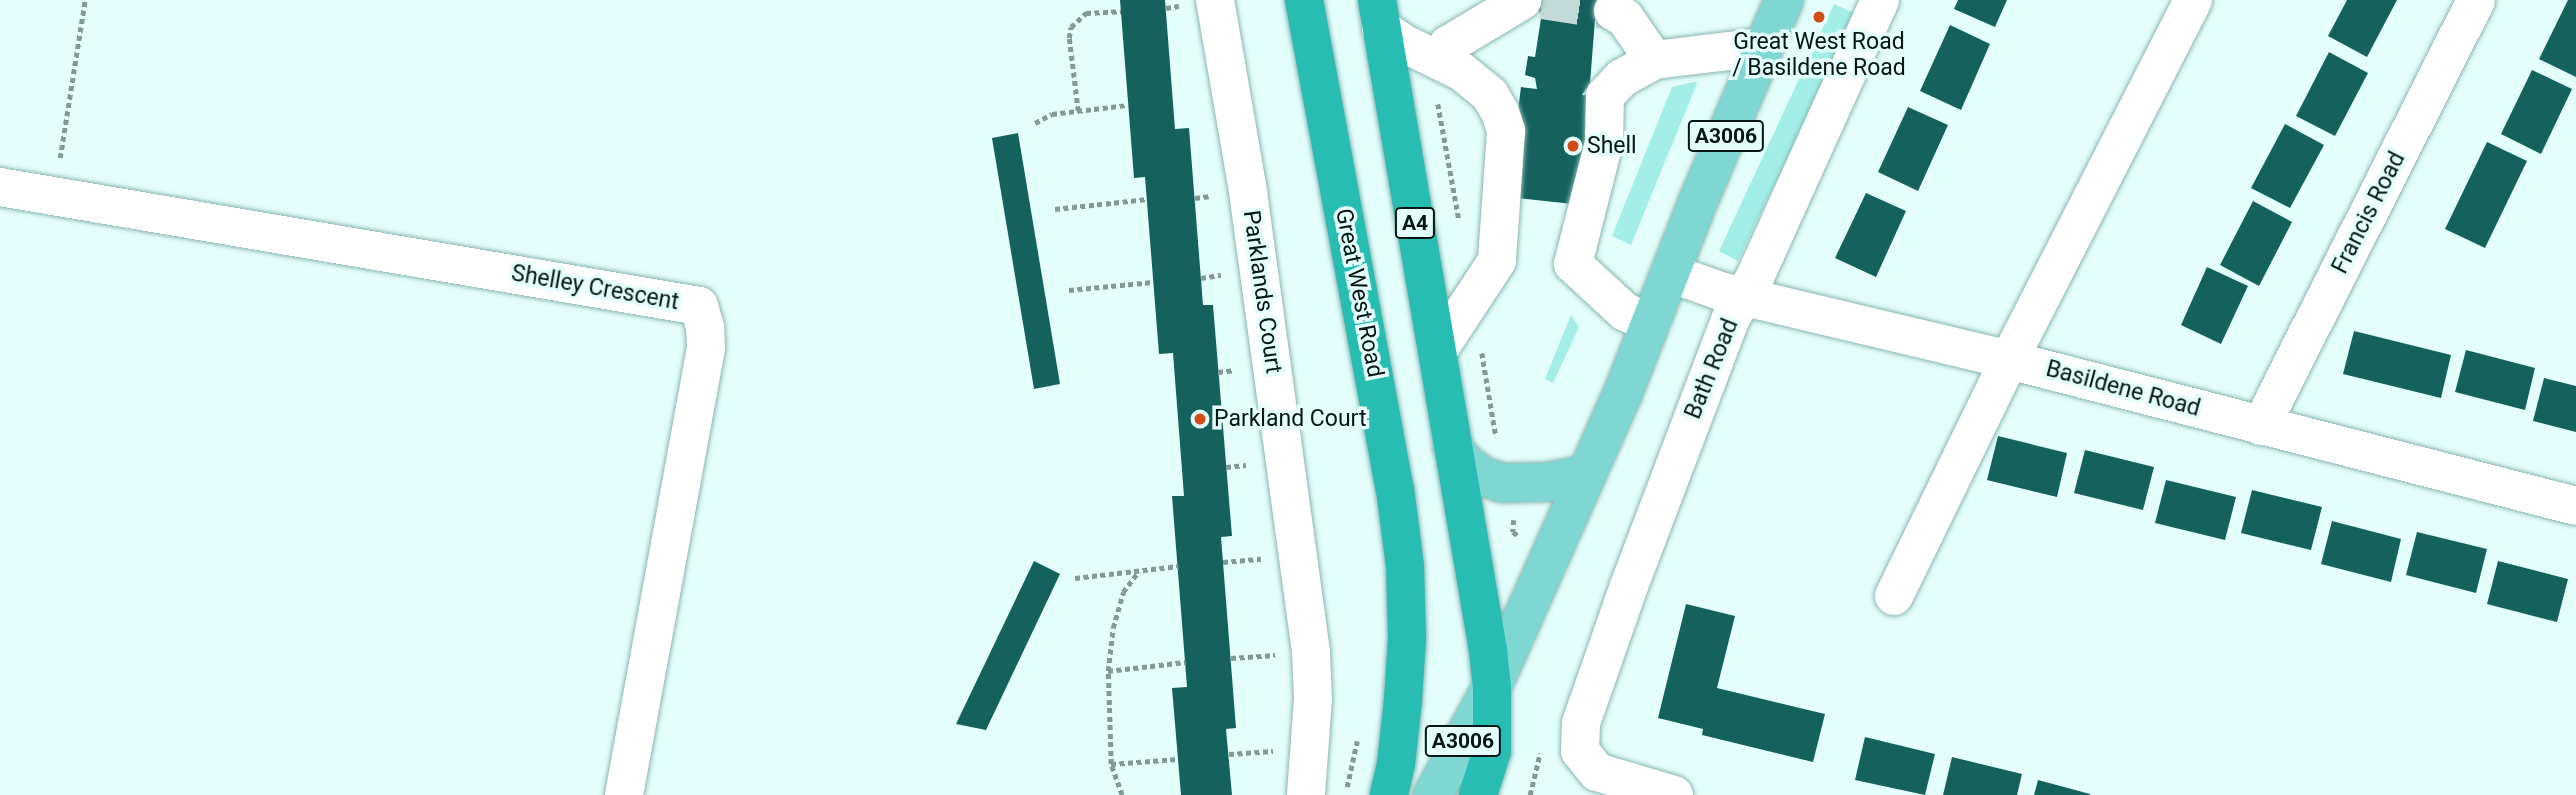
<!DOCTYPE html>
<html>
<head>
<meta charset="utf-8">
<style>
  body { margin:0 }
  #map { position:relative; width:2576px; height:795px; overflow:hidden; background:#e3fefb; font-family:Roboto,sans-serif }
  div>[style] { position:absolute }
  .green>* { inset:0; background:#a3efe7 }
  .building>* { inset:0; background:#15625d }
  .minor-tunnel>* { height:38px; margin-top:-19px; transform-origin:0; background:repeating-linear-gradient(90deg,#c2dbd8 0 38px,transparent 0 57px) }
  .path>* { height:4.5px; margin-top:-2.25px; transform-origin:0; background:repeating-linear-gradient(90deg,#829996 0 5px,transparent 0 8.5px) }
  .roads { filter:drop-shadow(0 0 2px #89b6b1) drop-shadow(0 0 2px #89b6b1) }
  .minor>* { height:38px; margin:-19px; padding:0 19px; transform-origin:19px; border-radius:19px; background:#fff }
  .major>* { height:38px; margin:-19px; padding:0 19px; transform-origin:19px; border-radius:19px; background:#7ed7d1 }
  .highway>* { height:38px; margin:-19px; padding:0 19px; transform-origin:19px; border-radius:19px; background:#28bdb3 }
  .dots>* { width:19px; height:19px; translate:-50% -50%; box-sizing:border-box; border:4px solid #e3fefb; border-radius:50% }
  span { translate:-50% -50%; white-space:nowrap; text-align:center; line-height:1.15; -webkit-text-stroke:7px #e3fefb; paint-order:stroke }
  .shield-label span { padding:2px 5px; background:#e3fefb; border:2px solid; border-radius:5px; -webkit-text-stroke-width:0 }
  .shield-label { font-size:21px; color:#051614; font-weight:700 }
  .poi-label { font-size:23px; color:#051614 }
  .left { translate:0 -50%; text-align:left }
  .street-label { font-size:23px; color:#051614 }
</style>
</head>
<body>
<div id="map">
  <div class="green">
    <div style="clip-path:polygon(1834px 4px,1856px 14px,1738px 261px,1719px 251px)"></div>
    <div style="clip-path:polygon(1698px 81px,1631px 245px,1612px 236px,1672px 87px)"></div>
    <div style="clip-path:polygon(1571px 315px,1579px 327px,1553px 383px,1545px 379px)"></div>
  </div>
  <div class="building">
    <div style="clip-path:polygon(1120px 0,1165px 0,1175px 129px,1189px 128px,1203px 305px,1213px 305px,1232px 536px,1221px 537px,1236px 728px,1226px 729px,1232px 795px,1181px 795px,1172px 688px,1187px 687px,1172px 496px,1184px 496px,1173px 353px,1159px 354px,1145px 177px,1134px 178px)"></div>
    <div style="clip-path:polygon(1531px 0,1614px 0,1612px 21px,1595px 20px,1590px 83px,1582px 95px,1596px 96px,1582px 205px,1507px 197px,1521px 87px,1537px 89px,1535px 78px,1525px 75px,1528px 56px,1535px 57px,1542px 12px,1530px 11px)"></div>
    <div style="clip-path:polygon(1958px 0,2007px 0,1995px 27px,1954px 9px)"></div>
    <div style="clip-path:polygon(2347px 0,2397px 0,2367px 57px,2328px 36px)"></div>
    <div style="clip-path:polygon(2568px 0,2576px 0,2576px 77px,2539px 59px)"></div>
    <div style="clip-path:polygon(1950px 25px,1990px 44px,1961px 110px,1920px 91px)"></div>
    <div style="clip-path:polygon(2329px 52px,2368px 73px,2335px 136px,2296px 116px)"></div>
    <div style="clip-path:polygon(2532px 70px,2572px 89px,2541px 154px,2501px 134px)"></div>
    <div style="clip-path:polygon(1908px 107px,1948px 125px,1918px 191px,1878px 172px)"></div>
    <div style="clip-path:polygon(2285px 124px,2324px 145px,2290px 208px,2251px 188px)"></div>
    <div style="clip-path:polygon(1018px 133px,1060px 384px,1034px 389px,992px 138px)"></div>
    <div style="clip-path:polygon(2487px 142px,2527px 161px,2485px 248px,2445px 229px)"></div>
    <div style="clip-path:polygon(1866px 193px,1906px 211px,1876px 277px,1835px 258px)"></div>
    <div style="clip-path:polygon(2253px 201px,2292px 222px,2259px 286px,2220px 265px)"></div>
    <div style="clip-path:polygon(2207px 267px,2248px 286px,2221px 344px,2181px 325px)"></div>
    <div style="clip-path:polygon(2354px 331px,2451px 355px,2441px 398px,2343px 374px)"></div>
    <div style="clip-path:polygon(2466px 350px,2535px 368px,2525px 410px,2455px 392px)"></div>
    <div style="clip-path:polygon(2544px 378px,2576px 386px,2576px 432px,2533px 421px)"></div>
    <div style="clip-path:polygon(1998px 436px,2067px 453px,2057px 497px,1987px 480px)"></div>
    <div style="clip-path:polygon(2085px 450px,2154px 467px,2143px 510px,2074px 493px)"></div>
    <div style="clip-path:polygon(2166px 480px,2236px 497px,2225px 540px,2155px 523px)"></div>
    <div style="clip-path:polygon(2252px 490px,2322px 507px,2311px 550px,2241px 533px)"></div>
    <div style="clip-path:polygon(2332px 521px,2401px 539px,2391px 582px,2321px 564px)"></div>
    <div style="clip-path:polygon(2417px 532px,2487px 549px,2476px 593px,2406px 575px)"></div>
    <div style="clip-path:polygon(1034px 561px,1060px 574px,986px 730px,956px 724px)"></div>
    <div style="clip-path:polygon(2498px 561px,2568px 579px,2557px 622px,2487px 604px)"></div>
    <div style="clip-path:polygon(1686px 604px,1735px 616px,1717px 688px,1825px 714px,1813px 762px,1702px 735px,1703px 729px,1658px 718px)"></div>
    <div style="clip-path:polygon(1865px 737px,1935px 754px,1925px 795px,1855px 780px)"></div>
    <div style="clip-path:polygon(1952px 757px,2022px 774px,2017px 795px,1943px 795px)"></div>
    <div style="clip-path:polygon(2038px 780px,2090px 794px,2090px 795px,2034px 795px)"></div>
  </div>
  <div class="minor-tunnel">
    <div style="left:1542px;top:0;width:72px;rotate:8.8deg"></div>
  </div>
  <div class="path">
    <div style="left:1166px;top:8px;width:13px;rotate:-9deg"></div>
    <div style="left:1438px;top:104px;width:118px;rotate:79.7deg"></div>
    <div style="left:1078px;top:111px;width:74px;rotate:-97deg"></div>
    <div style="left:1069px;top:38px;width:11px;rotate:-80deg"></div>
    <div style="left:1071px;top:27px;width:21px;rotate:-43deg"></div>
    <div style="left:1086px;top:13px;width:35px;rotate:-3deg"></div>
    <div style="left:1035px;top:123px;width:19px;rotate:-28deg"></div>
    <div style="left:1052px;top:114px;width:77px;rotate:-6.8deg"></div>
    <div style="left:60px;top:158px;width:160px;rotate:-81deg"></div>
    <div style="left:1195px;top:198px;width:16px;rotate:-7deg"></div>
    <div style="left:1055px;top:209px;width:93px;rotate:-6.2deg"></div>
    <div style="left:1201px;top:278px;width:20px;rotate:-9deg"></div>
    <div style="left:1069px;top:290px;width:84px;rotate:-5.4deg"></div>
    <div style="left:1482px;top:353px;width:85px;rotate:80.5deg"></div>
    <div style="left:1218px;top:372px;width:17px;rotate:-7deg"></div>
    <div style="left:1226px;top:467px;width:20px;rotate:-6deg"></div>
    <div style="left:1514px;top:520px;width:12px;rotate:95deg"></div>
    <div style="left:1513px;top:532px;width:7px;rotate:34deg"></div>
    <div style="left:1223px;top:562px;width:38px;rotate:-5deg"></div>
    <div style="left:1075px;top:578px;width:104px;rotate:-6.6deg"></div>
    <div style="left:1231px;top:658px;width:44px;rotate:-3.9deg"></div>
    <div style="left:1108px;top:671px;width:78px;rotate:-6.7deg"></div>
    <div style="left:1229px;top:754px;width:44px;rotate:-3.9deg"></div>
    <div style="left:1111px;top:764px;width:67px;rotate:-4.3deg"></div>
    <div style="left:1347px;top:787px;width:47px;rotate:-77.7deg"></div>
    <div style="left:1122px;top:795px;width:33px;rotate:-110deg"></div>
    <div style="left:1111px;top:764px;width:93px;rotate:-91.8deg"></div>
    <div style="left:1108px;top:671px;width:43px;rotate:-83.4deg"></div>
    <div style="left:1113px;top:628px;width:37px;rotate:-74deg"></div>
    <div style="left:1123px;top:592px;width:26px;rotate:-53deg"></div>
    <div style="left:1530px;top:795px;width:43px;rotate:-76.6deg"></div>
  </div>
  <div class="roads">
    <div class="minor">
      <div style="left:1215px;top:0;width:195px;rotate:80.2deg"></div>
      <div style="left:1248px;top:192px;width:464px;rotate:82.2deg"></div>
      <div style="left:1311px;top:652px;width:47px;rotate:87.6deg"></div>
      <div style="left:1313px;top:699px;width:96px;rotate:94.2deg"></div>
      <div style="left:1613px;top:11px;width:14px;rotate:30deg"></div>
      <div style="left:1625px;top:18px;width:51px;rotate:55.4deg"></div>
      <div style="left:1381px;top:28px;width:29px;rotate:34deg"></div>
      <div style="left:1405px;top:44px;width:64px;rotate:26.2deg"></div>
      <div style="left:1462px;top:72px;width:36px;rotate:39deg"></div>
      <div style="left:1490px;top:95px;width:20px;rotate:60deg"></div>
      <div style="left:1500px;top:112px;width:20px;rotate:72deg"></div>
      <div style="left:1506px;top:131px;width:130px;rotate:94deg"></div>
      <div style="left:1497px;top:261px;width:109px;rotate:123.4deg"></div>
      <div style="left:1441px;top:60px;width:17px;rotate:-65deg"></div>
      <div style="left:1448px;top:45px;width:87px;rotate:-31deg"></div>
      <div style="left:0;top:187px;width:709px;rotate:9.66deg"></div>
      <div style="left:699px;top:306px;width:22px;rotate:74deg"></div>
      <div style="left:705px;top:327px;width:21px;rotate:87deg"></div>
      <div style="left:706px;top:348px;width:454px;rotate:100.4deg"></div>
      <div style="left:1670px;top:273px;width:53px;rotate:19.8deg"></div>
      <div style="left:1720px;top:291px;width:297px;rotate:13.4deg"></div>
      <div style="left:2009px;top:360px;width:585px;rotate:14.44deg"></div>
      <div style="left:1649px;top:323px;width:26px;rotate:-155deg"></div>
      <div style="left:1625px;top:312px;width:71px;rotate:-137.3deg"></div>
      <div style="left:1573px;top:264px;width:126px;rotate:-75.7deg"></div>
      <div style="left:1604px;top:142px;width:46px;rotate:-88.8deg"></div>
      <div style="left:1605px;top:96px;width:25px;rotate:-47deg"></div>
      <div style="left:1622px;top:78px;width:37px;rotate:-29deg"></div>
      <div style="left:1654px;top:60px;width:110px;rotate:-6.8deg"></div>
      <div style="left:2261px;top:426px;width:477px;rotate:-63.2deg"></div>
      <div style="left:1894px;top:596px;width:263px;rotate:-64deg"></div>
      <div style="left:2009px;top:360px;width:404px;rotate:-62.9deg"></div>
      <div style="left:1674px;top:795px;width:80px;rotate:-163.4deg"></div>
      <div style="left:1597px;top:772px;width:27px;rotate:-129deg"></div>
      <div style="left:1580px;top:751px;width:28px;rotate:-88deg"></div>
      <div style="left:1581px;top:723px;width:145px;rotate:-70.7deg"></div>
      <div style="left:1629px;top:586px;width:287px;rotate:-69.2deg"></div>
      <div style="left:1731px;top:318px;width:48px;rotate:-59.7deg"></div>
      <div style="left:1755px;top:277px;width:304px;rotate:-65.7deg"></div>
    </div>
    <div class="major">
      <div style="left:1452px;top:446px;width:21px;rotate:53deg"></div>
      <div style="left:1465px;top:463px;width:21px;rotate:37deg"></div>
      <div style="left:1482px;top:476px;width:21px;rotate:19deg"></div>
      <div style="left:1502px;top:483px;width:46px;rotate:-1.2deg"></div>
      <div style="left:1548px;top:482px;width:38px;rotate:-11deg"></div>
      <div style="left:1433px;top:795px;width:123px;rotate:-61.4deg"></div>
      <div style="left:1492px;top:687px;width:322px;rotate:-66deg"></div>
      <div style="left:1623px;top:393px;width:203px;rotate:-68.6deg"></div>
      <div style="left:1697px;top:204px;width:222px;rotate:-66.9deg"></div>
    </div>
    <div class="highway">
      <div style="left:1304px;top:0;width:497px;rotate:79.5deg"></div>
      <div style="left:1395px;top:489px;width:78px;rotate:82.6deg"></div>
      <div style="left:1405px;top:566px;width:73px;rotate:88.4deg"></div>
      <div style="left:1407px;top:639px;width:61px;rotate:93.8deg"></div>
      <div style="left:1403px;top:700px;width:64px;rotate:96.2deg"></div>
      <div style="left:1396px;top:764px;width:32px;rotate:103deg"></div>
      <div style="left:1377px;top:0;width:659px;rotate:80.31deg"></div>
      <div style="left:1488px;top:650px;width:37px;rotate:84deg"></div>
      <div style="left:1492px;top:687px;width:64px;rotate:90deg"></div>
      <div style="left:1492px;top:751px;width:46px;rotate:107.7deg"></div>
    </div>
  </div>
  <div class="dots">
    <div style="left:1819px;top:17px;background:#d24b19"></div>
    <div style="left:1573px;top:146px;background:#d24b19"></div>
    <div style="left:1200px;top:419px;background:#d24b19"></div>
  </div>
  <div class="shield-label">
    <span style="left:1726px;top:136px">A3006</span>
    <span style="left:1415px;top:223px">A4</span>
    <span style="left:1463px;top:741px">A3006</span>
  </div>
  <div class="poi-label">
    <span style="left:1819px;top:55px">Great West Road<br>/ Basildene Road</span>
    <span class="left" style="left:1587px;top:146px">Shell</span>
    <span class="left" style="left:1214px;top:419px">Parkland Court</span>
  </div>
  <div class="street-label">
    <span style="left:2369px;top:213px;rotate:-63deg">Francis Road</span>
    <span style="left:595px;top:288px;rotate:10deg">Shelley Crescent</span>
    <span style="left:1262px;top:292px;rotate:82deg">Parklands Court</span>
    <span style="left:1359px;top:293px;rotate:79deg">Great West Road</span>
    <span style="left:1712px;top:369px;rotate:-68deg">Bath Road</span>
    <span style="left:2123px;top:389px;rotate:15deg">Basildene Road</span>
  </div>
</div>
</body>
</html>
